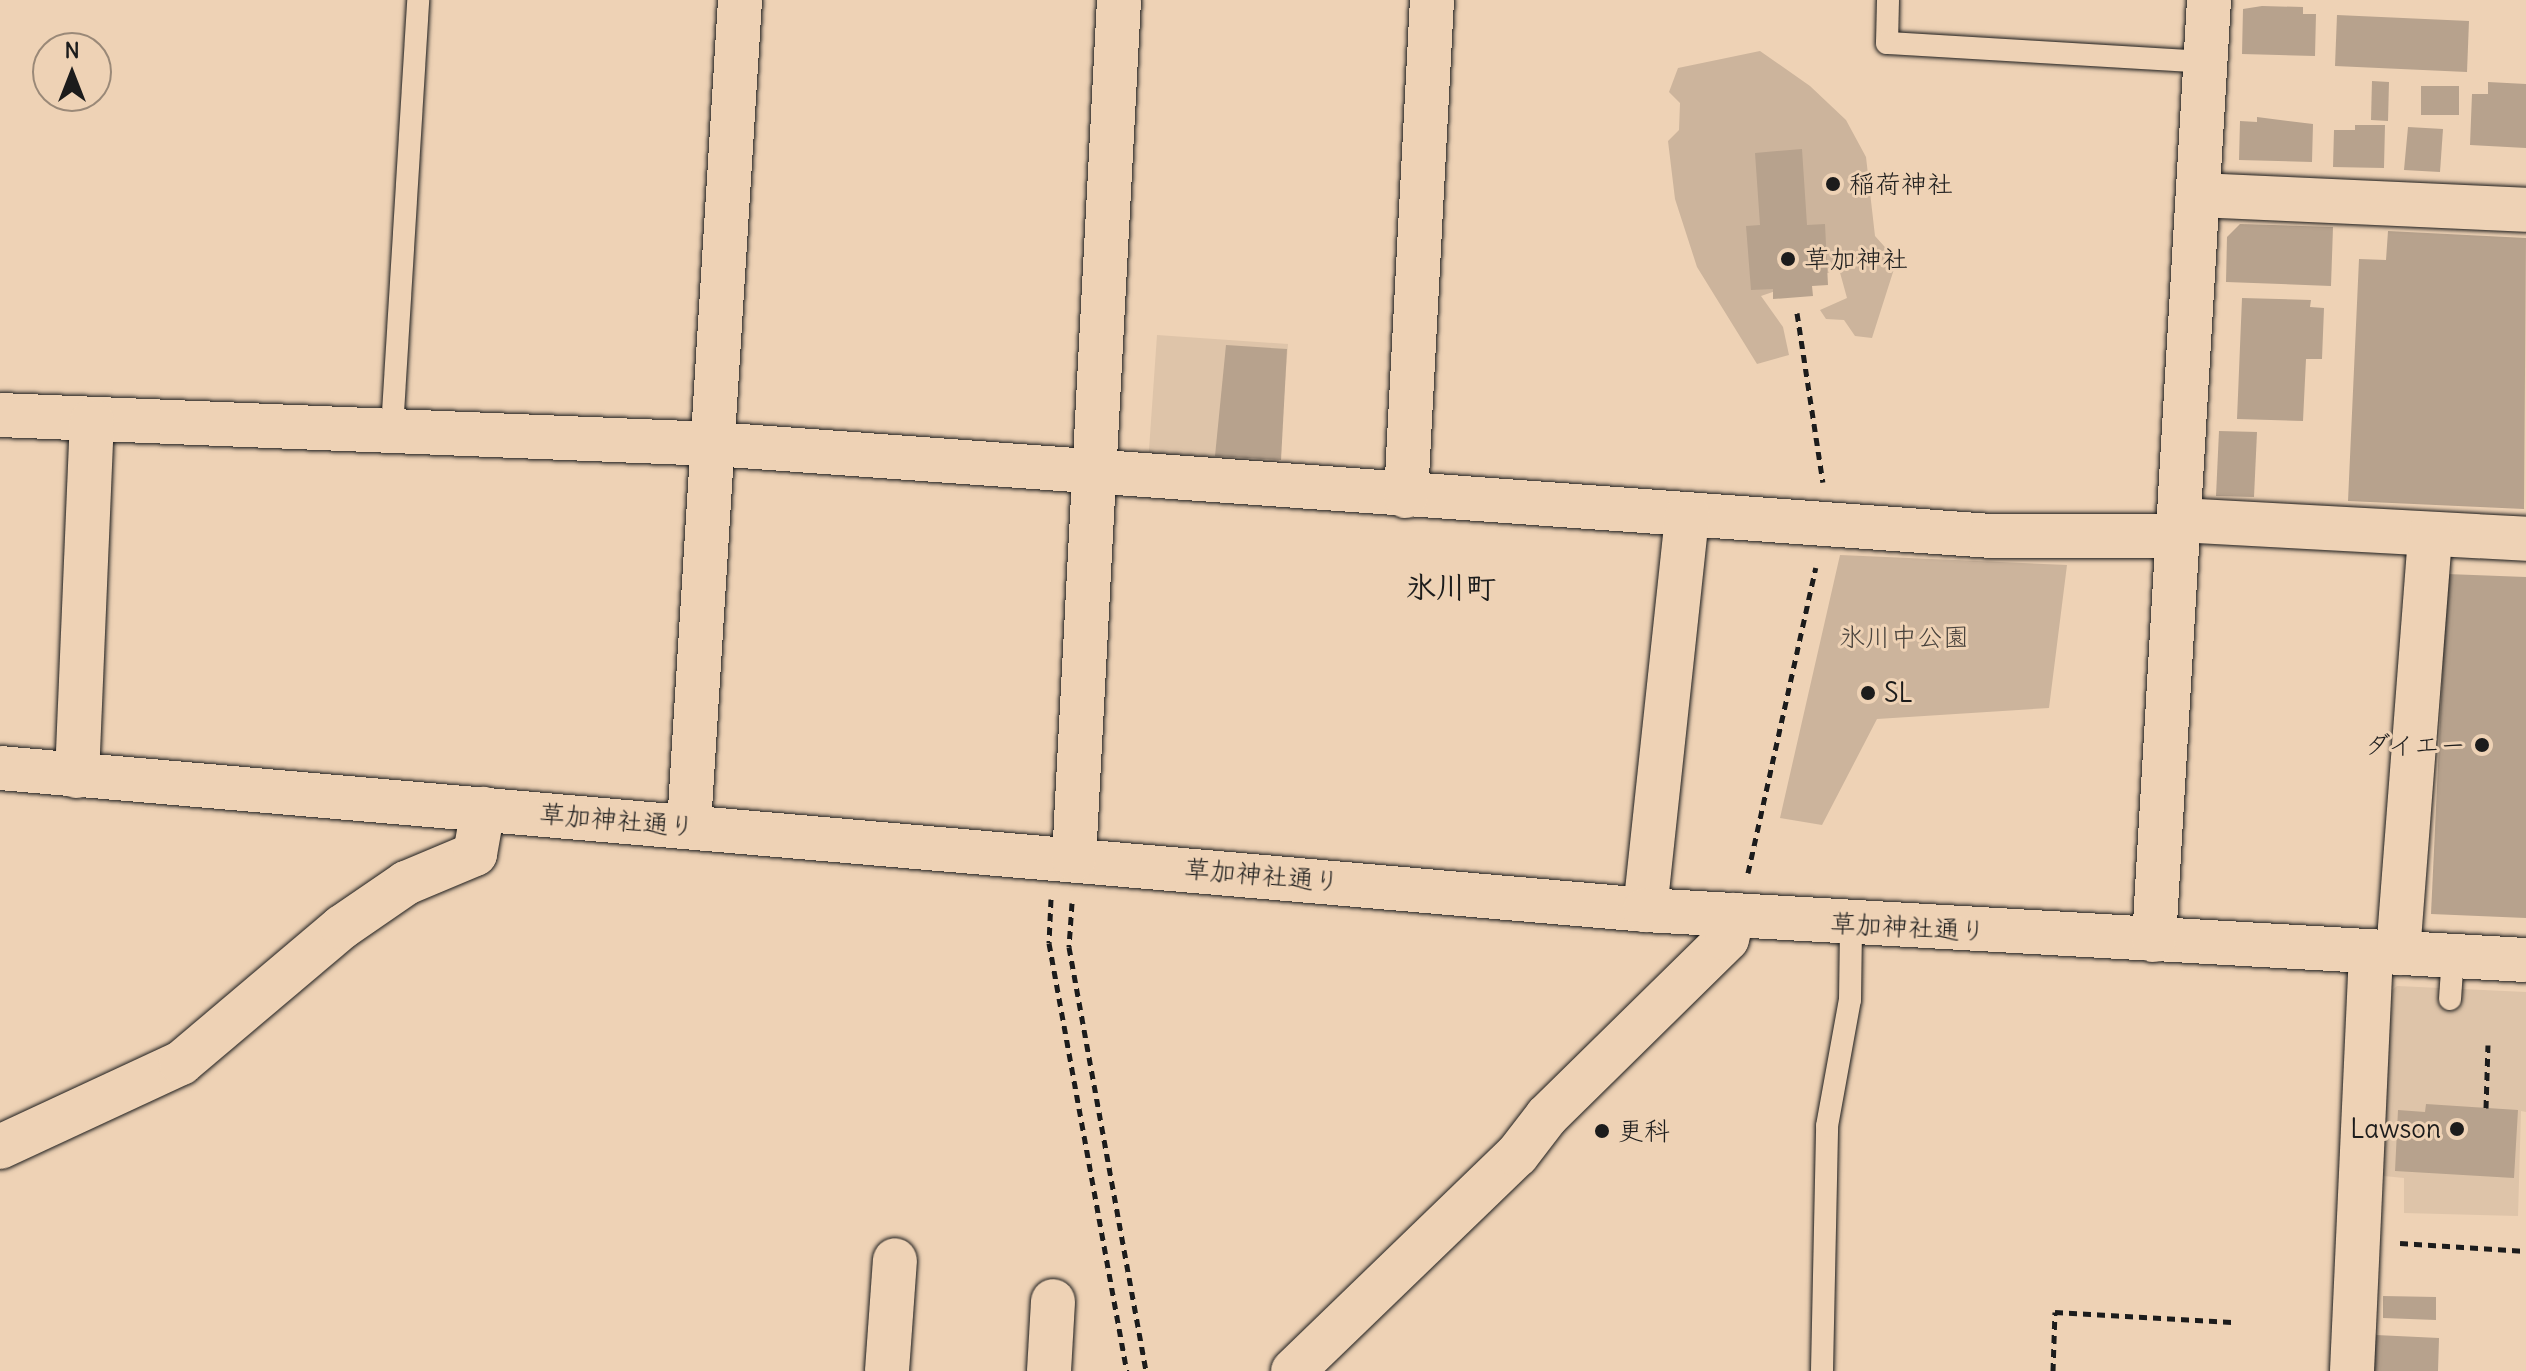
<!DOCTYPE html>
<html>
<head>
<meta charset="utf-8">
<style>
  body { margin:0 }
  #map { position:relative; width:2526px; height:1371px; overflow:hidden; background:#eed2b5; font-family:Delius,"Klee One",sans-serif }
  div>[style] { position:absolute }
  .built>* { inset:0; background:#dec4a9 }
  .green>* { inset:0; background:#ccb49c }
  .building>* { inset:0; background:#b7a28d }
  .path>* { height:5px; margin-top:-2.5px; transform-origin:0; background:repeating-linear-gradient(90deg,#1c1c1c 0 8px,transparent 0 14px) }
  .roads { filter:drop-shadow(0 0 2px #1c1c1c) drop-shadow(0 0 2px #1c1c1c) }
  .service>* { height:22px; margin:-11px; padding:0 11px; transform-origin:11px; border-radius:11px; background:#eed2b5 }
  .minor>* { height:44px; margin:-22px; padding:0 22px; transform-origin:22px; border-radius:22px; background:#eed2b5 }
  .tertiary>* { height:44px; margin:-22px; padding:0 22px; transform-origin:22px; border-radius:22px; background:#eed2b5 }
  .dots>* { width:22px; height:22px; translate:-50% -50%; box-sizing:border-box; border:4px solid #eed2b5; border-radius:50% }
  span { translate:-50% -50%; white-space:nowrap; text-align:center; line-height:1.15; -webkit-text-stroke:6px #eed2b5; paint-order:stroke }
  .poi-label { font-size:26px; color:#1c1c1c }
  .left { translate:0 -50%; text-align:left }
  .right { translate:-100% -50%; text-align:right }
  .park-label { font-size:26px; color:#48423c }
  .street-label { font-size:26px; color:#1c1c1c }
  .quarter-label { font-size:30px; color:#1c1c1c; font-weight:700 }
  .north { position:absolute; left:32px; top:32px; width:80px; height:80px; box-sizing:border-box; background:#eed2b5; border:2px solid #9a8978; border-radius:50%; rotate:0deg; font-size:22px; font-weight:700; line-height:32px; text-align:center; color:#1c1c1c }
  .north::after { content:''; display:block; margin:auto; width:28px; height:36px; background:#1c1c1c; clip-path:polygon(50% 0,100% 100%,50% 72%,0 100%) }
</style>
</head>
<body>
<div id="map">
  <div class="built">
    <div style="clip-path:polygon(1157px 335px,1288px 344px,1278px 474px,1148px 464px)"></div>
    <div style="clip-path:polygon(2397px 986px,2526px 992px,2526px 1112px,2521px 1111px,2518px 1216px,2404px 1213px,2404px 1178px,2374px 1175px,2385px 996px)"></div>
  </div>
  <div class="green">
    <div style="clip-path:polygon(1760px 51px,1810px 86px,1846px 120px,1866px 157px,1875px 236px,1892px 255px,1894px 269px,1872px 338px,1855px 336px,1844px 320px,1826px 319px,1820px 310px,1847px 298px,1839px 269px,1761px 296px,1783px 327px,1789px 355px,1757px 364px,1697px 267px,1675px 199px,1668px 141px,1679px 130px,1680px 103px,1669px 92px,1678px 68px)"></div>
    <div style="clip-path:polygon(1840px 555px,2067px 565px,2049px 708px,1877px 719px,1822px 825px,1780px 818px)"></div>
  </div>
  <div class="building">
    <div style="clip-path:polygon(2262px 6px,2303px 7px,2303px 14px,2316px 14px,2315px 56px,2242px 54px,2243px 9px)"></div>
    <div style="clip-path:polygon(2337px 15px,2469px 21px,2467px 72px,2335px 66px)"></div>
    <div style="clip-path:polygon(2372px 81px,2389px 82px,2388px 121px,2371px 120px)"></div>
    <div style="clip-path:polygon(2488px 82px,2526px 84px,2526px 148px,2470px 145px,2472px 94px,2488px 94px)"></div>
    <div style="clip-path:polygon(2421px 86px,2459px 86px,2459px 115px,2421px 115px)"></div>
    <div style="clip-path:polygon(2257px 117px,2313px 124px,2312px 162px,2239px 160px,2240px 121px,2257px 122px)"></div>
    <div style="clip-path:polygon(2355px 125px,2385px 125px,2384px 168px,2333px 167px,2334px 130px,2355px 130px)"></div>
    <div style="clip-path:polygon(2408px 127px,2443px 129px,2440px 172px,2404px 170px)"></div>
    <div style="clip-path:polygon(1802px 149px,1807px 225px,1825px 224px,1828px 285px,1812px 286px,1813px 296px,1773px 299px,1773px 289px,1751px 290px,1746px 226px,1760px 225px,1755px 153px)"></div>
    <div style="clip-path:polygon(2240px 224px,2333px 227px,2331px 286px,2226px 282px,2227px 237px)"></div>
    <div style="clip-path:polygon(2388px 231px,2526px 238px,2524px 509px,2348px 501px,2359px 259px,2386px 260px)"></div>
    <div style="clip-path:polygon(2242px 298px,2311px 300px,2310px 307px,2324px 308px,2322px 359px,2306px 359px,2303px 421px,2237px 419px)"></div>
    <div style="clip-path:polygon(1226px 345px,1287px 349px,1281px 460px,1215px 456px)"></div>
    <div style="clip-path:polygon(2219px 431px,2257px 432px,2254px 497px,2216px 496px)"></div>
    <div style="clip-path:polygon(2447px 574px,2526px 577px,2526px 918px,2431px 914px)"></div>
    <div style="clip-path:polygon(2426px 1104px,2518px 1110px,2514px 1178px,2395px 1171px,2398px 1110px,2425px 1112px)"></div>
    <div style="clip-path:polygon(2383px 1296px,2436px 1297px,2436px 1320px,2383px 1318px)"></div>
    <div style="clip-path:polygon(2376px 1335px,2439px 1338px,2438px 1371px,2370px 1371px)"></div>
  </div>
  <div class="path">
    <div style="left:1797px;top:313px;width:171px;rotate:81.3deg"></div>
    <div style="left:1748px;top:873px;width:313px;rotate:-77.5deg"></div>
    <div style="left:1051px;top:899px;width:44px;rotate:92.6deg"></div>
    <div style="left:1049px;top:943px;width:435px;rotate:79.7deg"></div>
    <div style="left:1072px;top:903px;width:44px;rotate:93.9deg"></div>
    <div style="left:1069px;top:947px;width:431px;rotate:79.7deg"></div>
    <div style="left:2486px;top:1108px;width:63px;rotate:-88.2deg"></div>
    <div style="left:2400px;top:1243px;width:126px;rotate:3.6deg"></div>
    <div style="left:2053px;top:1371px;width:59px;rotate:-88.1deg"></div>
    <div style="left:2055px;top:1312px;width:177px;rotate:3.2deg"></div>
  </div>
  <div class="roads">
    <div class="service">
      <div style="left:1888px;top:0;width:43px;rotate:91.3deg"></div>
      <div style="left:1887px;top:43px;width:320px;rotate:3.4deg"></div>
      <div style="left:392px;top:429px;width:430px;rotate:-86.5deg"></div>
      <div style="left:2450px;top:999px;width:43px;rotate:-86deg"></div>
      <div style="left:1822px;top:1371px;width:245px;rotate:-88.8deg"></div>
      <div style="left:1827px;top:1126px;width:128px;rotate:-79.7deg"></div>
      <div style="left:1850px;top:1000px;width:75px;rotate:-89.2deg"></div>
    </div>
    <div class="minor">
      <div style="left:2198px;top:195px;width:328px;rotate:2.6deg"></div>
      <div style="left:0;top:415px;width:715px;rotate:2.33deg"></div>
      <div style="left:714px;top:444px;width:1280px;rotate:4.12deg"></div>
      <div style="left:1991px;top:536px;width:187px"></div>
      <div style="left:1406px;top:496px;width:497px;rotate:-87deg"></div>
      <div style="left:2179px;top:520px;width:348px;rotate:3.1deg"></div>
      <div style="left:77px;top:776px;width:355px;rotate:-87.6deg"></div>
      <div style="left:689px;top:825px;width:827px;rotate:-86.46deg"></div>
      <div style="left:1645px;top:910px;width:398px;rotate:-83.9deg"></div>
      <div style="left:2398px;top:953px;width:420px;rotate:-85.6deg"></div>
      <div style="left:0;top:1147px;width:200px;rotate:-24.9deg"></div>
      <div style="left:181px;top:1063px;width:211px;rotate:-40.2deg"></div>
      <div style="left:342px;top:927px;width:78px;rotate:-34.5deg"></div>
      <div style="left:406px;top:883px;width:75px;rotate:-22.8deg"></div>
      <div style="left:475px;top:854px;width:46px;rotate:-79.9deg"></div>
      <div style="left:887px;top:1371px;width:111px;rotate:-85.9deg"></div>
      <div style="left:1049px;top:1371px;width:70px;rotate:-86.7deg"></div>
      <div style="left:1293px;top:1371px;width:311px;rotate:-44deg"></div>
      <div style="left:1517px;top:1155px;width:49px;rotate:-52.4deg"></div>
      <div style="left:1547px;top:1116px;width:252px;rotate:-44.5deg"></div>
      <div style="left:1727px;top:939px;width:25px;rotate:-76deg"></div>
      <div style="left:2352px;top:1371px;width:419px;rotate:-87.4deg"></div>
    </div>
    <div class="tertiary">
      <div style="left:0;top:768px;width:1651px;rotate:4.93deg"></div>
      <div style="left:1645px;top:910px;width:882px;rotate:3.25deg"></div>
      <div style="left:1074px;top:859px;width:860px;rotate:-87deg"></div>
      <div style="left:2154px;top:940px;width:942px;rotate:-86.65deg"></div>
    </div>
  </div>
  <div class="dots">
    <div style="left:1833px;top:184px;background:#1c1c1c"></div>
    <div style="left:1788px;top:259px;background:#1c1c1c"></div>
    <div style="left:1868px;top:693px;background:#1c1c1c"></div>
    <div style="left:2482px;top:745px;background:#1c1c1c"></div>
    <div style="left:2457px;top:1129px;background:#1c1c1c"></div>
    <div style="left:1602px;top:1131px;background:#1c1c1c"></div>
  </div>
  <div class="poi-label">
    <span class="left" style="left:1849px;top:184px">稲荷神社</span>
    <span class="left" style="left:1804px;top:259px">草加神社</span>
    <span class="left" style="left:1884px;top:693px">SL</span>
    <span class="right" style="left:2466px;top:745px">ダイエー</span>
    <span class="right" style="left:2441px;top:1129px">Lawson</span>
    <span class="left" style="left:1618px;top:1131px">更科</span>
  </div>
  <div class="park-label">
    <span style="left:1904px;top:637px">氷川中公園</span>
  </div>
  <div class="street-label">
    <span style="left:617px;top:820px;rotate:5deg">草加神社通り</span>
    <span style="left:1262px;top:875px;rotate:5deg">草加神社通り</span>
    <span style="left:1908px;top:927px;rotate:3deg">草加神社通り</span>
  </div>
  <div class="quarter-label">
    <span style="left:1451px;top:587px">氷川町</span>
  </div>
  <div class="north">N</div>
</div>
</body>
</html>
